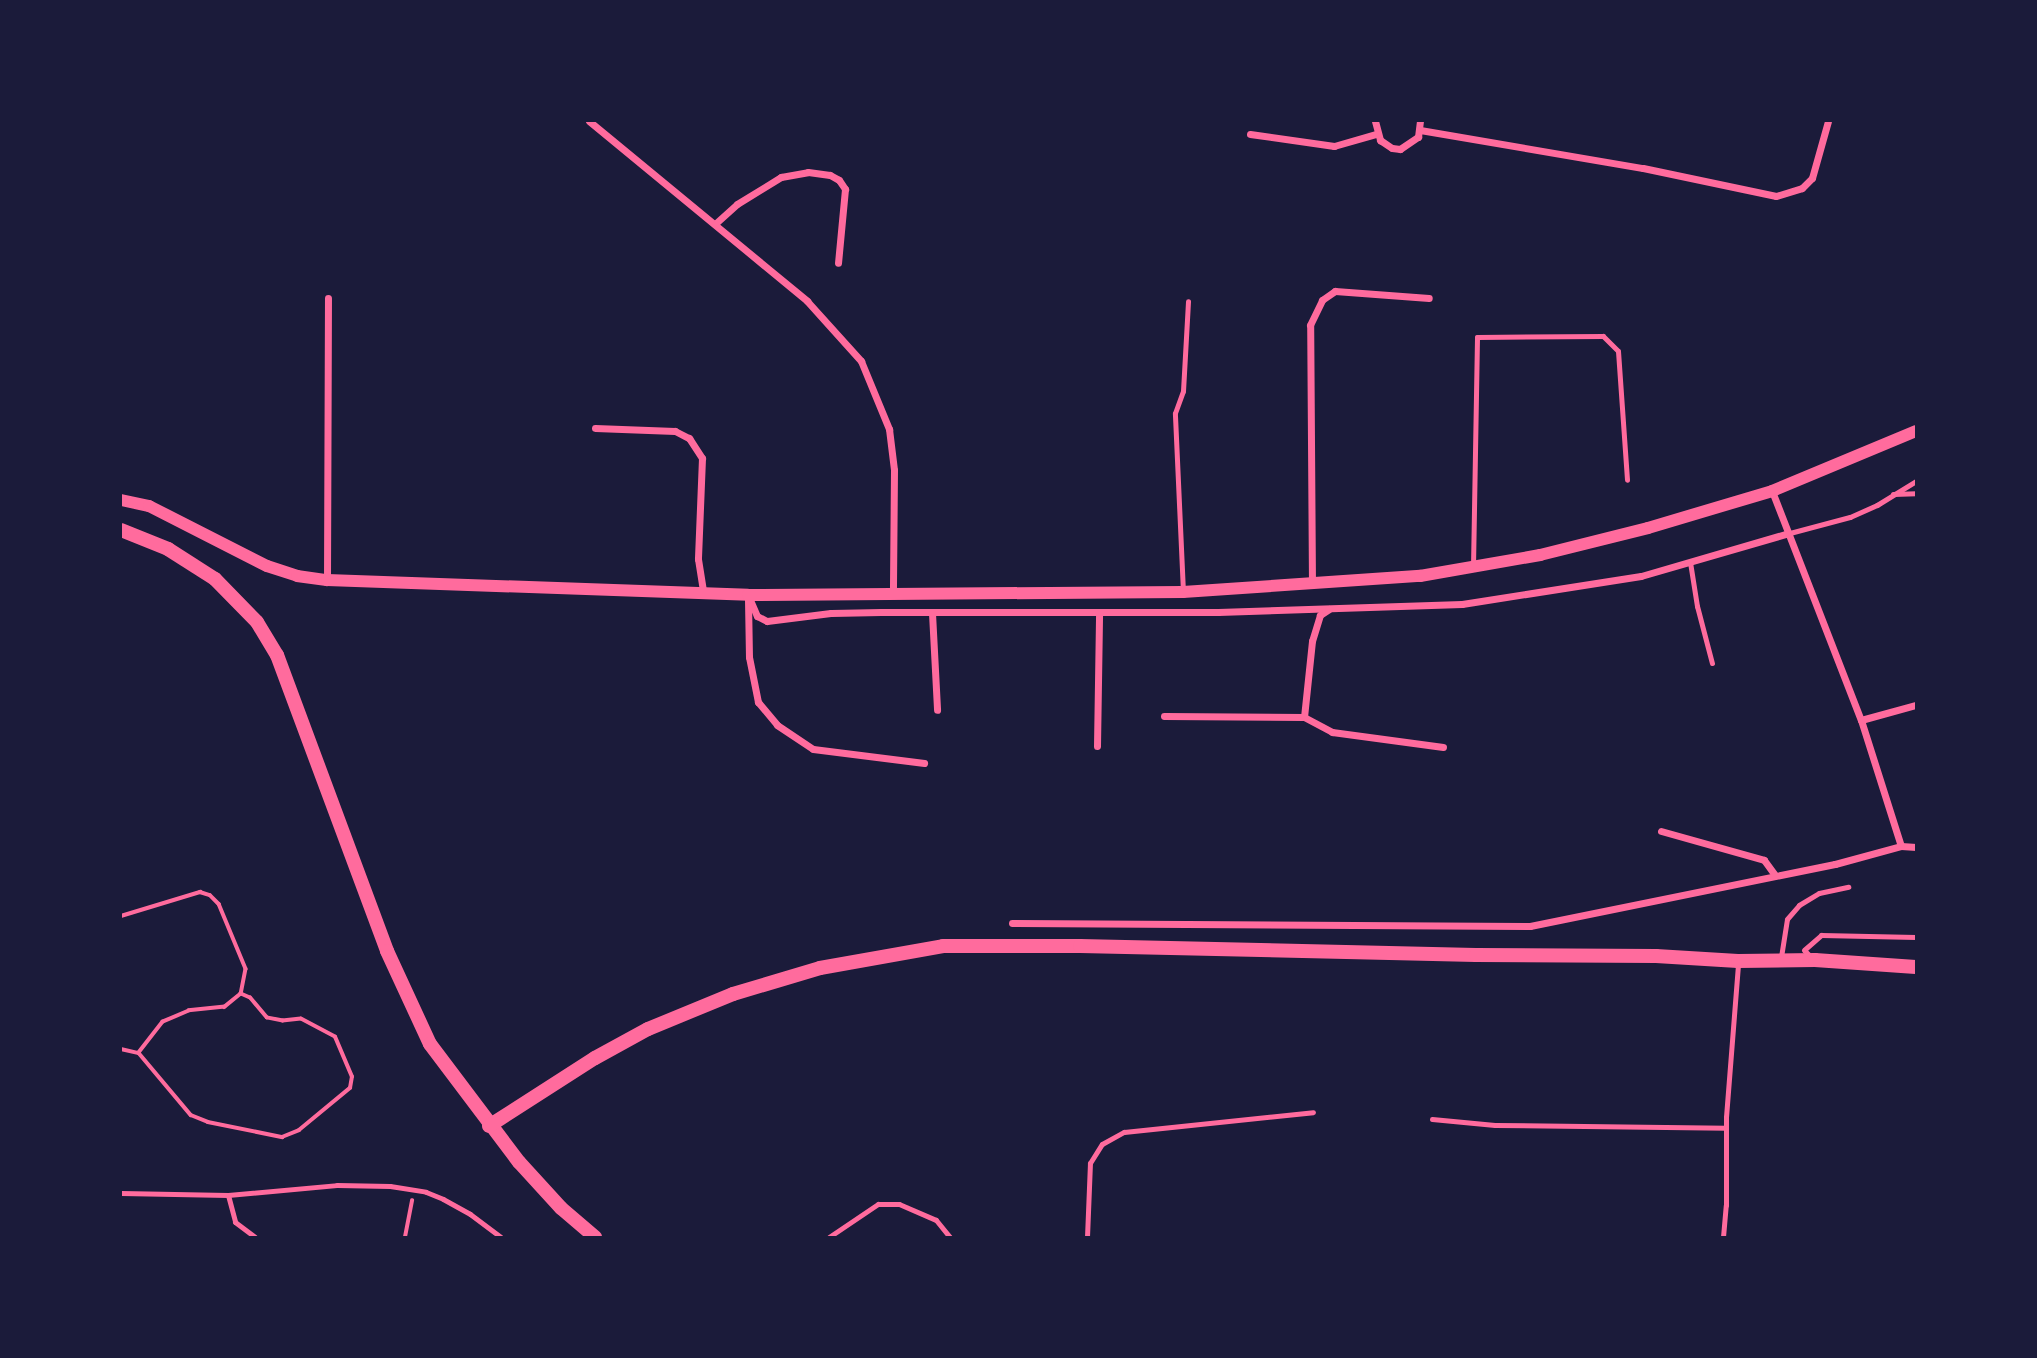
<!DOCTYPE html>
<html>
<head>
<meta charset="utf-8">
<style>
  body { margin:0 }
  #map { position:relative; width:2037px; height:1358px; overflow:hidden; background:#1b1b3a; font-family:Jost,sans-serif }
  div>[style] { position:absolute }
  .path>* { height:3.5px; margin:-1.75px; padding:0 1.75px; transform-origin:1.75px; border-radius:1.75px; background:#ff6b9d }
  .service>* { height:5px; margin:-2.5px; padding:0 2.5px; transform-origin:2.5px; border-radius:2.5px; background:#ff6b9d }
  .minor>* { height:7px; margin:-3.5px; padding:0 3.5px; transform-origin:3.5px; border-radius:3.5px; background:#ff6b9d }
  .tertiary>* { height:12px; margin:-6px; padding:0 6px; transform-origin:6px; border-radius:6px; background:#ff6b9d }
  .secondary>* { height:14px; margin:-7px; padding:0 7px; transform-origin:7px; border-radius:7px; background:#ff6b9d }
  span { translate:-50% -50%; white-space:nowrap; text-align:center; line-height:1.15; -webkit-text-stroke:5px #1b1b3a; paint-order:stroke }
  .frame { position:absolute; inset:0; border:122px solid #1b1b3a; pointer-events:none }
</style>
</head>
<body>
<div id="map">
  <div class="path">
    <div style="left:121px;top:916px;width:83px;rotate:-16.9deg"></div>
    <div style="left:200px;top:892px;width:10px;rotate:17deg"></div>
    <div style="left:210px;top:895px;width:13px;rotate:45deg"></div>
    <div style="left:219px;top:904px;width:70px;rotate:67.4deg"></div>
    <div style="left:246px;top:969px;width:25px;rotate:101deg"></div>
    <div style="left:241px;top:994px;width:21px;rotate:141deg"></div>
    <div style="left:225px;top:1007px;width:36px;rotate:174deg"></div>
    <div style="left:189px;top:1011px;width:28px;rotate:157deg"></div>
    <div style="left:163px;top:1022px;width:39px;rotate:128deg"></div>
    <div style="left:139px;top:1053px;width:81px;rotate:50deg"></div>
    <div style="left:191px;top:1115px;width:18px;rotate:22deg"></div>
    <div style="left:208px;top:1122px;width:76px;rotate:11.5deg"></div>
    <div style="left:282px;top:1137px;width:18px;rotate:-22deg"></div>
    <div style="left:299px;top:1130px;width:66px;rotate:-39.5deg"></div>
    <div style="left:350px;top:1088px;width:11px;rotate:-80deg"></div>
    <div style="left:352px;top:1077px;width:43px;rotate:-113deg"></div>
    <div style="left:335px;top:1037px;width:38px;rotate:-152deg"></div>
    <div style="left:301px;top:1019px;width:18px;rotate:174deg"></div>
    <div style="left:283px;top:1021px;width:16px;rotate:-169deg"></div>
    <div style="left:267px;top:1018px;width:26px;rotate:-130deg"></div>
    <div style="left:250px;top:998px;width:10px;rotate:-156deg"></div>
    <div style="left:121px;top:1049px;width:18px;rotate:13deg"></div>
    <div style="left:405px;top:1237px;width:37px;rotate:-79deg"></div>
  </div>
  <div class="service">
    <div style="left:1893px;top:494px;width:23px;rotate:-2deg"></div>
    <div style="left:1786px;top:534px;width:66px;rotate:-14.9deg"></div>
    <div style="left:1850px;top:517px;width:30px;rotate:-24deg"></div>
    <div style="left:1877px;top:505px;width:46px;rotate:-31.6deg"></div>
    <div style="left:1690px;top:562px;width:45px;rotate:81deg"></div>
    <div style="left:1697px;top:606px;width:59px;rotate:75.3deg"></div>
    <div style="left:1473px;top:567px;width:230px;rotate:-89deg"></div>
    <div style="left:1477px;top:337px;width:126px;rotate:-0.5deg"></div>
    <div style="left:1603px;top:336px;width:21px;rotate:45deg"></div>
    <div style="left:1618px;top:351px;width:129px;rotate:86deg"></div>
    <div style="left:1183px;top:592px;width:179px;rotate:-92.6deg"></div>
    <div style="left:1175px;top:413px;width:23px;rotate:-70deg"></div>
    <div style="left:1183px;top:391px;width:90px;rotate:-86.8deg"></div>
    <div style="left:1810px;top:956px;width:8px;rotate:-135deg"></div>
    <div style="left:1804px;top:950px;width:23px;rotate:-41deg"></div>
    <div style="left:1821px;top:935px;width:95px;rotate:1.2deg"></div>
    <div style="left:1781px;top:957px;width:38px;rotate:-81deg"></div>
    <div style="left:1787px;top:919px;width:18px;rotate:-49deg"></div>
    <div style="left:1799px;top:905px;width:23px;rotate:-31deg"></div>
    <div style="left:1819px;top:893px;width:30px;rotate:-12deg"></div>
    <div style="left:1432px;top:1119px;width:63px;rotate:5.4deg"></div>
    <div style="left:1495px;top:1125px;width:231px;rotate:0.7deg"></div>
    <div style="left:121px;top:1193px;width:107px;rotate:1.1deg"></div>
    <div style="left:228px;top:1195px;width:109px;rotate:-5.2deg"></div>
    <div style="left:337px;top:1185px;width:53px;rotate:1.1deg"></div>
    <div style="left:390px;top:1186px;width:36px;rotate:9deg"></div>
    <div style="left:426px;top:1192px;width:18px;rotate:22deg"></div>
    <div style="left:443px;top:1199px;width:31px;rotate:29deg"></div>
    <div style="left:470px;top:1214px;width:38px;rotate:37deg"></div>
    <div style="left:228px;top:1195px;width:28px;rotate:75deg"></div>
    <div style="left:235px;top:1222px;width:25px;rotate:37deg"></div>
    <div style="left:829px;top:1237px;width:59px;rotate:-34deg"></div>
    <div style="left:878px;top:1204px;width:21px"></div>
    <div style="left:899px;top:1204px;width:40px;rotate:23.4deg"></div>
    <div style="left:936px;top:1220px;width:22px;rotate:51deg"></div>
    <div style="left:1087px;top:1237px;width:74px;rotate:-87.7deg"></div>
    <div style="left:1090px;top:1163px;width:22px;rotate:-58deg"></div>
    <div style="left:1102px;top:1144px;width:25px;rotate:-29deg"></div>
    <div style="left:1124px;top:1132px;width:190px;rotate:-6deg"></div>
    <div style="left:1723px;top:1237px;width:32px;rotate:-85deg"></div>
    <div style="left:1726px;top:1205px;width:88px;rotate:-90deg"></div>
    <div style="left:1726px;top:1117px;width:153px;rotate:-85.5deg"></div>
  </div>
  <div class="minor">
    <div style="left:589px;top:121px;width:283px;rotate:39.5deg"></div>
    <div style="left:807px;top:301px;width:81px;rotate:48deg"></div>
    <div style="left:861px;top:361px;width:74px;rotate:67.6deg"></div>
    <div style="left:889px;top:429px;width:41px;rotate:83deg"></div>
    <div style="left:894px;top:470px;width:125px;rotate:90.5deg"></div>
    <div style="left:1375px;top:121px;width:20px;rotate:75deg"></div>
    <div style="left:1380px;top:140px;width:14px;rotate:34deg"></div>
    <div style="left:1392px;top:148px;width:8px;rotate:7deg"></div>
    <div style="left:1400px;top:149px;width:22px;rotate:-34deg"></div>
    <div style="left:1418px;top:137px;width:16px;rotate:-83deg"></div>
    <div style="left:1420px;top:130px;width:226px;rotate:9.7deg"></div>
    <div style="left:1643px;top:168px;width:136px;rotate:11.9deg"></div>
    <div style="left:1776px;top:196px;width:27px;rotate:-17deg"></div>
    <div style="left:1802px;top:188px;width:14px;rotate:-45deg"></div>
    <div style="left:1812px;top:178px;width:59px;rotate:-74.3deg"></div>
    <div style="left:1250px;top:134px;width:85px;rotate:8.1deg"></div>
    <div style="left:1334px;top:146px;width:44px;rotate:-15.9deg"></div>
    <div style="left:716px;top:223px;width:28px;rotate:-42deg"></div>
    <div style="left:737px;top:204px;width:52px;rotate:-31.5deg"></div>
    <div style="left:781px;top:177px;width:27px;rotate:-10deg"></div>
    <div style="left:808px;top:172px;width:22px;rotate:8deg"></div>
    <div style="left:830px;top:175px;width:10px;rotate:29deg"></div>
    <div style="left:839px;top:180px;width:11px;rotate:56deg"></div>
    <div style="left:845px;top:189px;width:74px;rotate:95.4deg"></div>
    <div style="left:595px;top:428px;width:80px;rotate:2.1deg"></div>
    <div style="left:675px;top:431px;width:16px;rotate:27deg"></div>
    <div style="left:689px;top:438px;width:24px;rotate:57deg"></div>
    <div style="left:702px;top:458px;width:101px;rotate:92.3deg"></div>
    <div style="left:698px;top:559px;width:33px;rotate:81deg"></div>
    <div style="left:1772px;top:491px;width:246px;rotate:68.8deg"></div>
    <div style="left:1861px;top:720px;width:132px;rotate:72.4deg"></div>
    <div style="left:1901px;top:846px;width:15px;rotate:4deg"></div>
    <div style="left:327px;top:580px;width:282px;rotate:-89.8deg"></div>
    <div style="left:1312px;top:585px;width:260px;rotate:-90.4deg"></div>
    <div style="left:1310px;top:325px;width:28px;rotate:-64deg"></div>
    <div style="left:1322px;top:300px;width:16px;rotate:-35deg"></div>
    <div style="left:1335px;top:291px;width:94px;rotate:4.3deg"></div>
    <div style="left:748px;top:595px;width:23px;rotate:67deg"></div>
    <div style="left:757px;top:616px;width:11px;rotate:27deg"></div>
    <div style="left:767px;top:621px;width:64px;rotate:-7.1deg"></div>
    <div style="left:831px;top:613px;width:50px;rotate:-1.1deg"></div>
    <div style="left:881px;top:612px;width:337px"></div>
    <div style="left:1218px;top:612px;width:244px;rotate:-1.9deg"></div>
    <div style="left:1462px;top:604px;width:181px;rotate:-8.9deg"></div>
    <div style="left:1641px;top:576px;width:151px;rotate:-16.2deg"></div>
    <div style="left:748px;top:600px;width:57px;rotate:89deg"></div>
    <div style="left:749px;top:657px;width:46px;rotate:78.7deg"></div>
    <div style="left:758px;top:702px;width:30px;rotate:50deg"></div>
    <div style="left:777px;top:725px;width:43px;rotate:33.7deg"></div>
    <div style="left:813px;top:749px;width:112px;rotate:7.2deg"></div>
    <div style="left:1329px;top:609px;width:11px;rotate:146deg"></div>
    <div style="left:1320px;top:615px;width:27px;rotate:107deg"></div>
    <div style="left:1312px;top:641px;width:76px;rotate:96deg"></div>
    <div style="left:1304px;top:717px;width:32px;rotate:28deg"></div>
    <div style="left:1332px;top:732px;width:112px;rotate:7.7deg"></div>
    <div style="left:932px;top:613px;width:97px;rotate:87deg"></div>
    <div style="left:1164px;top:716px;width:140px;rotate:0.4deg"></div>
    <div style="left:1861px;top:720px;width:57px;rotate:-15.3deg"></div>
    <div style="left:1097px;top:746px;width:133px;rotate:-89.1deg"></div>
    <div style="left:1661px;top:831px;width:107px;rotate:15.7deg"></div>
    <div style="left:1764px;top:860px;width:19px;rotate:54deg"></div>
    <div style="left:1012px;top:923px;width:518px;rotate:0.33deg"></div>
    <div style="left:1530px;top:926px;width:311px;rotate:-11.5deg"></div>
    <div style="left:1835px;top:864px;width:68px;rotate:-15.3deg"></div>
  </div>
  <div class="tertiary">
    <div style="left:121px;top:500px;width:29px;rotate:12deg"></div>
    <div style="left:149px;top:506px;width:132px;rotate:27deg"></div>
    <div style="left:267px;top:566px;width:32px;rotate:18deg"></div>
    <div style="left:297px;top:576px;width:30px;rotate:8deg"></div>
    <div style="left:327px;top:580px;width:421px;rotate:2deg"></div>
    <div style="left:748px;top:595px;width:435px;rotate:-0.4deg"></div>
    <div style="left:1183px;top:592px;width:238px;rotate:-3.9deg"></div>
    <div style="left:1420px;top:576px;width:122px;rotate:-9.9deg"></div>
    <div style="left:1540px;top:555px;width:111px;rotate:-14deg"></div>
    <div style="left:1648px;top:528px;width:129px;rotate:-16.6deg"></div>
    <div style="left:1772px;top:491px;width:156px;rotate:-22.6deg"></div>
  </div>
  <div class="secondary">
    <div style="left:121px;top:530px;width:51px;rotate:22deg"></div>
    <div style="left:168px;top:549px;width:56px;rotate:32.6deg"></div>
    <div style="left:215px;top:579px;width:60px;rotate:45.7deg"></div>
    <div style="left:257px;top:622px;width:39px;rotate:59deg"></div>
    <div style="left:277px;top:655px;width:316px;rotate:69.6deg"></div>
    <div style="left:387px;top:951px;width:102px;rotate:65.2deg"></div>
    <div style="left:430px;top:1044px;width:148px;rotate:53deg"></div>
    <div style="left:519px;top:1162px;width:62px;rotate:47.6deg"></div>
    <div style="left:561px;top:1208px;width:45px;rotate:40.5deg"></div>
    <div style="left:489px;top:1126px;width:126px;rotate:-32.7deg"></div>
    <div style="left:595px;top:1058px;width:60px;rotate:-28.7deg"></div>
    <div style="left:648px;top:1029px;width:92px;rotate:-22.4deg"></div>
    <div style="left:733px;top:994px;width:91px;rotate:-16.6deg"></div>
    <div style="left:820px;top:968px;width:125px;rotate:-10.1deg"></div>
    <div style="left:943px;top:946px;width:137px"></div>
    <div style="left:1080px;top:946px;width:396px;rotate:1.3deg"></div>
    <div style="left:1476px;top:955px;width:180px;rotate:0.3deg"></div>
    <div style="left:1656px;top:956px;width:82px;rotate:3.5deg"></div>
    <div style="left:1738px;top:961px;width:77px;rotate:-0.7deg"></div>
    <div style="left:1815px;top:960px;width:101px;rotate:4deg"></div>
  </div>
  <div class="frame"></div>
</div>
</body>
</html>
